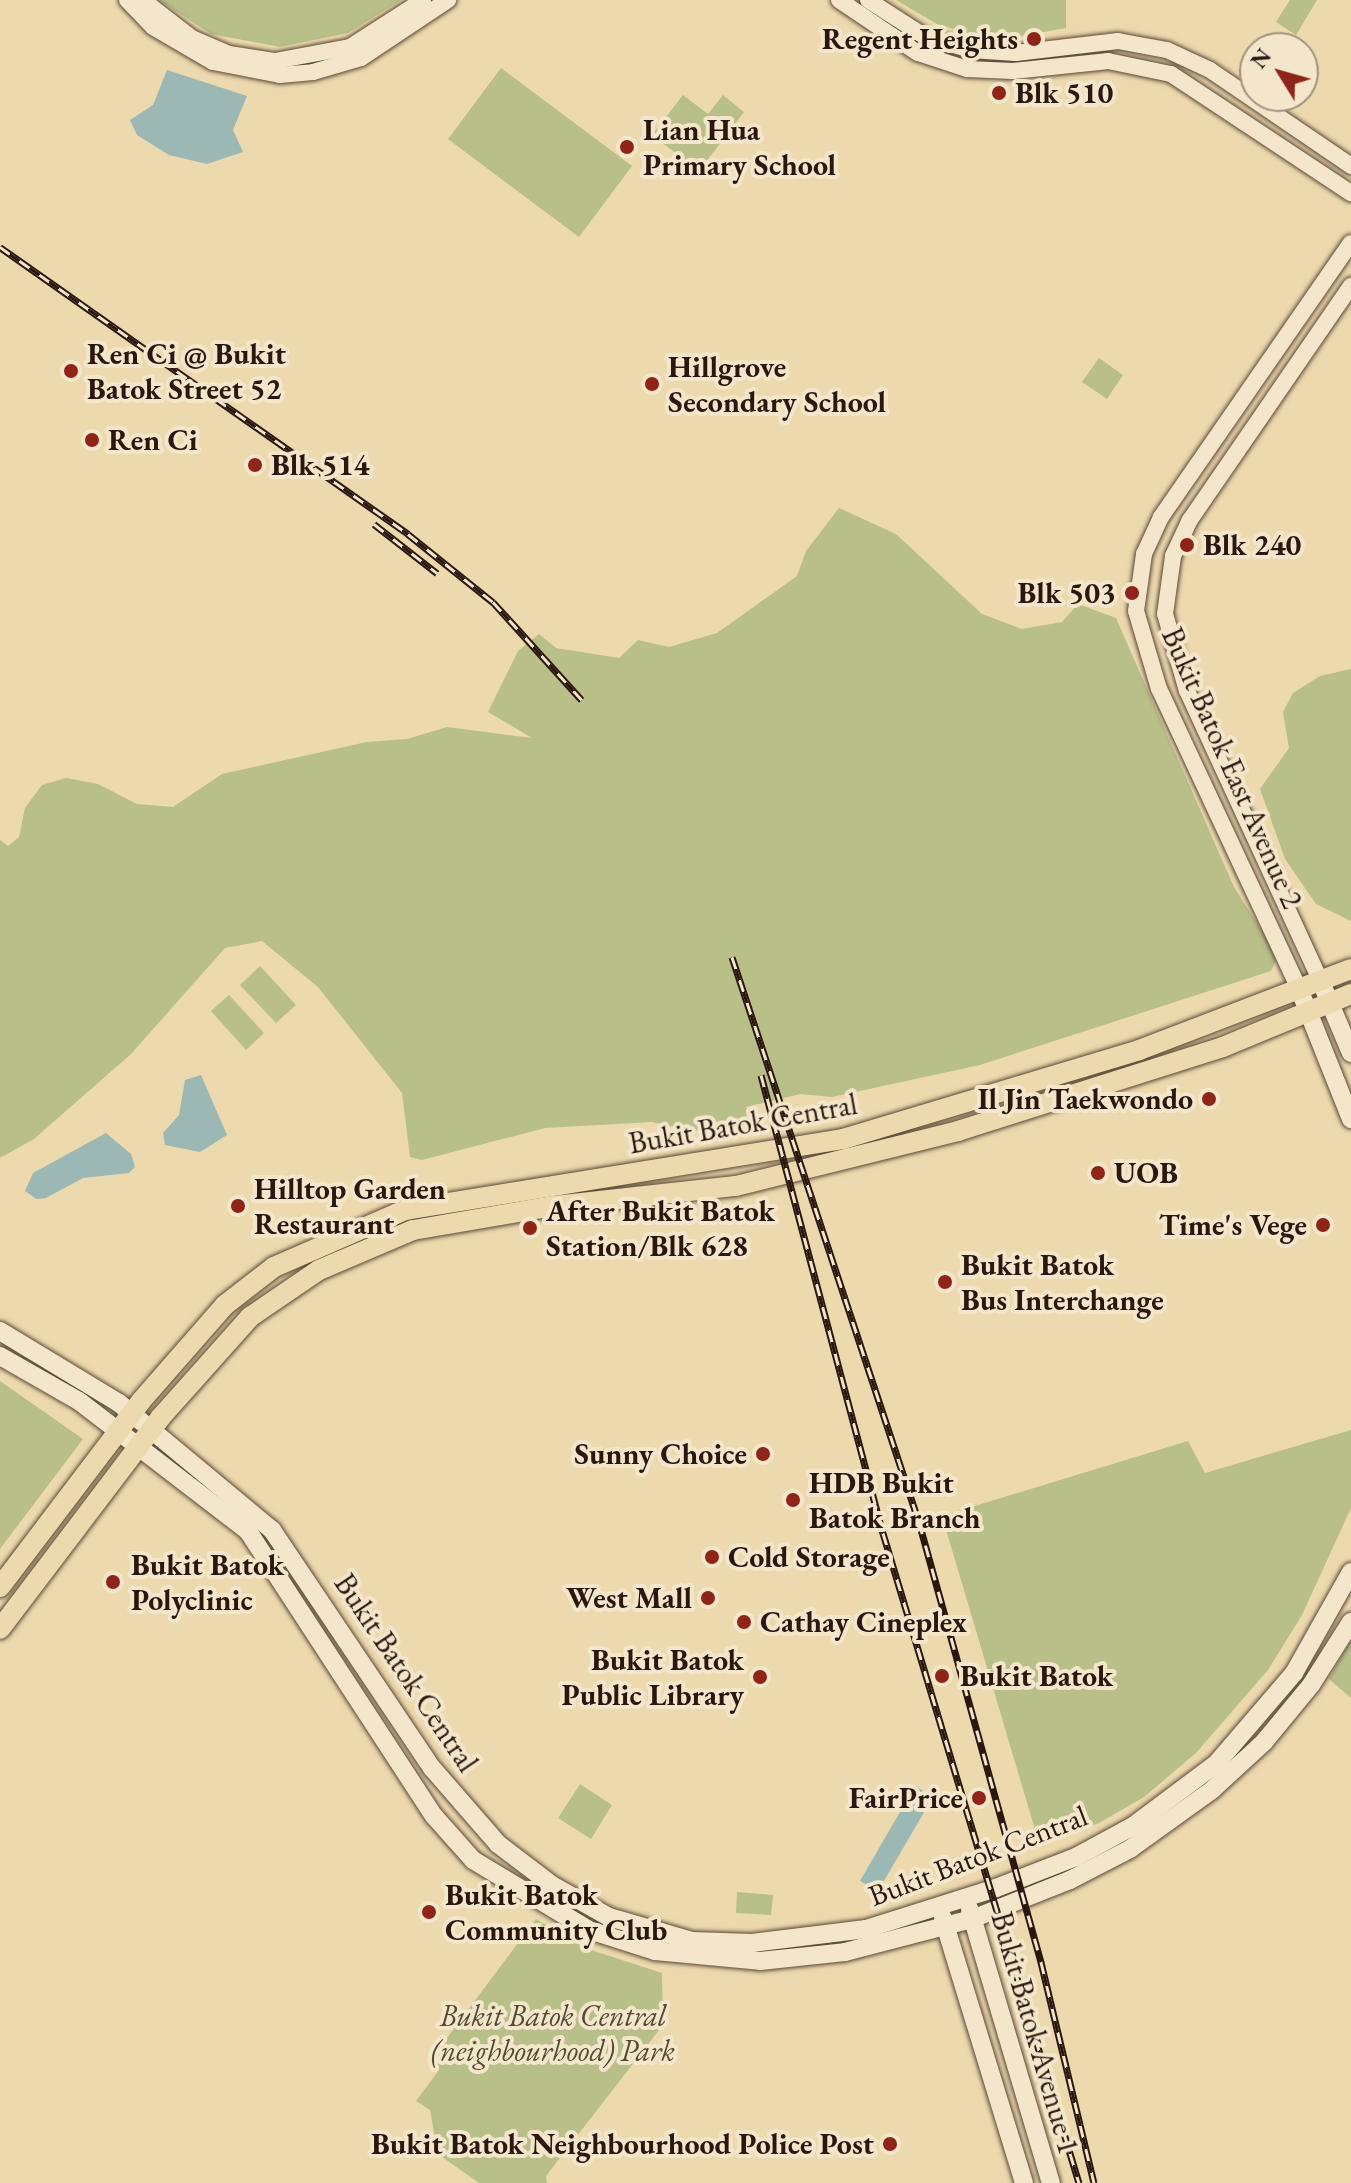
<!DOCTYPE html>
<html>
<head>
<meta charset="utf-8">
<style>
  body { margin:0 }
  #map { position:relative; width:1351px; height:2183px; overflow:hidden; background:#ecd9ad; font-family:"EB Garamond",serif }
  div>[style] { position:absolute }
  .green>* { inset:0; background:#b8bf89 }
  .water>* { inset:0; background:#9cb8b4 }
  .roads { filter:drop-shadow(0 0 2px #5b4837) drop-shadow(0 0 2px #5b4837) }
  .tertiary>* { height:16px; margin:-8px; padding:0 8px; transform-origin:8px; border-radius:8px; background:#f3e6ca }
  .secondary>* { height:18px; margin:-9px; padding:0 9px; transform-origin:9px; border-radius:9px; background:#f3e6ca }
  .primary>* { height:20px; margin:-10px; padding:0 10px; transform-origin:10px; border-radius:10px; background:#ecd9ad }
  .rail>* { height:7px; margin-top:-3.5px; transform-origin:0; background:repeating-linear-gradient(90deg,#f3e6ca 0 12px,#2b1710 0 24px); box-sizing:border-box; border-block:2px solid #2b1710 }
  .dots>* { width:22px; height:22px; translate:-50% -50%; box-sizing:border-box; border:4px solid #f3e6ca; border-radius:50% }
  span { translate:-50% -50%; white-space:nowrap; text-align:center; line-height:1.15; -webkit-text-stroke:8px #f3e6ca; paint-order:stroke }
  .poi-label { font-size:30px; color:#2b1710; font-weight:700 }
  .right { translate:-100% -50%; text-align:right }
  .left { translate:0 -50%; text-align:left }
  .street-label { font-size:30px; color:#2b1710 }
  .park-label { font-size:30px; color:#554934; font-style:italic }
  .north { position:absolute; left:1239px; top:32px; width:80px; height:80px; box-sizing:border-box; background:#f3e6ca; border:2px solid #a39380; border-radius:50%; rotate:307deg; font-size:22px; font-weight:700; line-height:32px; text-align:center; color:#2b1710 }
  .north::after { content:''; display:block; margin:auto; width:28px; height:36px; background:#8f2418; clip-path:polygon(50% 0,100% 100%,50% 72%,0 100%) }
</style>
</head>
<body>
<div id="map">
  <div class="green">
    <div style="clip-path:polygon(159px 0,401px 0,348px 33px,280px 47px,211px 34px)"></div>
    <div style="clip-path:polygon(896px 0,1066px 0,1066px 28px,1021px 36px,977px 36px,937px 24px)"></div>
    <div style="clip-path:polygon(1290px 0,1317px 0,1296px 35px,1276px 22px)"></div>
    <div style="clip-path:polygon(501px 68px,632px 166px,579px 237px,448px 139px)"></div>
    <div style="clip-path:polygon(683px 95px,708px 114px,723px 95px,744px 112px,699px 171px,652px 135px)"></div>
    <div style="clip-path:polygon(1099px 358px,1123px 375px,1107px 399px,1082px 382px)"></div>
    <div style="clip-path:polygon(839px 508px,896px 534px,982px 614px,1022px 629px,1062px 622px,1078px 604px,1116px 618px,1234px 887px,1278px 956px,1271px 971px,980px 1065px,832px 1097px,800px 1094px,746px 1107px,747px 1116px,729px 1125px,693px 1131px,652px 1122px,545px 1128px,422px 1160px,410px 1157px,402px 1093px,318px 987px,262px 941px,225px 948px,131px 1054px,34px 1139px,0 1158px,0 840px,8px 846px,19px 837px,25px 808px,42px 785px,66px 778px,98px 784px,137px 804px,173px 807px,222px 774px,367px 742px,407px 739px,447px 727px,532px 738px,488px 712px,518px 651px,539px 634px,556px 648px,619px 658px,638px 640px,669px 647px,717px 633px,797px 576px,806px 551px)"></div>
    <div style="clip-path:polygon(1351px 669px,1351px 921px,1316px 904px,1285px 859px,1260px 789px,1289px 748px,1283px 712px,1293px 693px,1320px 676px)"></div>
    <div style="clip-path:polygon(260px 966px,296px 1005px,276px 1023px,240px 985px)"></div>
    <div style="clip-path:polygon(229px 995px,264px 1033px,246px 1050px,211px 1011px)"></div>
    <div style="clip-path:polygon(0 1381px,83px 1439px,0 1549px)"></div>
    <div style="clip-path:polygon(1351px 1430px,1351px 1508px,1302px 1615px,1268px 1670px,1196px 1753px,1144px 1797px,1099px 1823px,1039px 1843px,942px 1516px,1188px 1441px,1205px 1473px)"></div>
    <div style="clip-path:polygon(1351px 1639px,1351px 1698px,1329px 1679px)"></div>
    <div style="clip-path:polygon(580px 1784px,612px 1805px,591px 1839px,558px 1818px)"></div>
    <div style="clip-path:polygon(737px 1892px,773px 1895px,771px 1915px,736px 1913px)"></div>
    <div style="clip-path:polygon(536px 1919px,585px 1948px,662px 1973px,663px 2025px,546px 2176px,547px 2183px,479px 2183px,438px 2154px,430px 2110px,416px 2101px,439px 2070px,429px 2062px)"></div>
  </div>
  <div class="water">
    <div style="clip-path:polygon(167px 70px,247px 96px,233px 130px,243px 152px,207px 164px,169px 155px,137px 135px,130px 120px,153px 105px)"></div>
    <div style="clip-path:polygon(201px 1075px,227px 1135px,200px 1152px,165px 1145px,163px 1133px,179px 1115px,185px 1080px)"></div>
    <div style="clip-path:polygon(106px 1133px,131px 1154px,135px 1167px,129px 1173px,83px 1178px,46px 1198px,36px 1199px,25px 1191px,33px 1173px)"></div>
    <div style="clip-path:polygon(915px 1786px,933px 1797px,878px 1891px,860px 1881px)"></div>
  </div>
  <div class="roads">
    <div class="tertiary">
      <div style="left:127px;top:0;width:37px;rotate:46deg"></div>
      <div style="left:153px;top:27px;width:69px;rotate:30.3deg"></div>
      <div style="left:213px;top:62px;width:68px;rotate:11deg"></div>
      <div style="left:280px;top:75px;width:33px;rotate:-5deg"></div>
      <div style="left:313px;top:72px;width:50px;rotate:-16.3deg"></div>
      <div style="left:361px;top:58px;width:105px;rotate:-33.7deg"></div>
      <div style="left:143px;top:0;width:62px;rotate:37.8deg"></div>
      <div style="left:192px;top:38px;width:40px;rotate:23.4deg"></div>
      <div style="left:229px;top:54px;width:47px;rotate:8.7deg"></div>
      <div style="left:275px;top:61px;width:76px;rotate:-10.6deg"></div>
      <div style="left:350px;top:47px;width:87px;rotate:-32.8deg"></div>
      <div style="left:839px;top:0;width:95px;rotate:33.9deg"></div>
      <div style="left:918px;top:53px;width:52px;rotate:18.1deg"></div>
      <div style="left:967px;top:69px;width:46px;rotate:2.5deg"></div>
      <div style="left:1013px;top:71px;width:96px;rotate:-6deg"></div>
      <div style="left:1108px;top:61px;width:64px;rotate:11.7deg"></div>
      <div style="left:1171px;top:74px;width:216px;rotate:33.5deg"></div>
      <div style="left:868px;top:0;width:67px;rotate:32.7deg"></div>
      <div style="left:924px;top:36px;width:49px;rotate:16.6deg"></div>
      <div style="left:971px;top:50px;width:45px;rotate:3.8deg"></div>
      <div style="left:1016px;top:53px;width:103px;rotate:-6.7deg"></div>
      <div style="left:1118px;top:41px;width:50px;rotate:10.4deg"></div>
      <div style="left:1167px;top:50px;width:47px;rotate:24.9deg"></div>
      <div style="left:1210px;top:70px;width:171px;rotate:34.2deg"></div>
      <div style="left:1321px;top:982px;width:320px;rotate:-114.7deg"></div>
      <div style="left:1187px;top:691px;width:80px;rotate:-105.9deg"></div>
      <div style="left:1165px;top:614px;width:59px;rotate:-82.1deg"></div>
      <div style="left:1173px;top:556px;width:40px;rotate:-65deg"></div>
      <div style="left:1190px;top:520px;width:284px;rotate:-55.5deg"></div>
      <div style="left:1300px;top:991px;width:333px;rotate:-115deg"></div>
      <div style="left:1159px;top:689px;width:81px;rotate:-106.4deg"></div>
      <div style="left:1136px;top:611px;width:58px;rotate:-82deg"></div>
      <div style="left:1144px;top:554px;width:41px;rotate:-65.3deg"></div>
      <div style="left:1161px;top:517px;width:333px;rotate:-55.3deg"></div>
    </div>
    <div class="secondary">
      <div style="left:1321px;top:982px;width:77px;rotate:67.1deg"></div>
      <div style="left:1300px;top:991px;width:138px;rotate:68.3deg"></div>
      <div style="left:0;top:1331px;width:139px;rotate:31.2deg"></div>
      <div style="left:119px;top:1403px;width:199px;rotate:39.7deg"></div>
      <div style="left:272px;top:1530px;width:287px;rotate:56.1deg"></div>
      <div style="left:432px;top:1768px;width:101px;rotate:49deg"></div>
      <div style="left:498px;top:1844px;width:68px;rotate:37.2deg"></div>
      <div style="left:552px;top:1885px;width:65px;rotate:29.3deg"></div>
      <div style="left:609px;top:1917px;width:86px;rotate:16.1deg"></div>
      <div style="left:692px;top:1941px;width:60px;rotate:1.9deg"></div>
      <div style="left:752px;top:1943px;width:115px;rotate:-7deg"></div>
      <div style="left:866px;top:1929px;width:136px;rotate:-17.5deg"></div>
      <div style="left:996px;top:1888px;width:86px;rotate:-21.2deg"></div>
      <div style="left:1076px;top:1857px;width:65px;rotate:-28.5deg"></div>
      <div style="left:1133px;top:1826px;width:104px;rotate:-36.8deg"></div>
      <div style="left:1216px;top:1764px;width:120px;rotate:-49.4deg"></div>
      <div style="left:1294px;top:1673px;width:116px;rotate:-60.6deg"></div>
      <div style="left:0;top:1356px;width:91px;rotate:29.7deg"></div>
      <div style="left:79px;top:1401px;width:213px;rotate:37.6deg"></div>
      <div style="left:248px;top:1531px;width:340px;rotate:56.9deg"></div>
      <div style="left:434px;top:1816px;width:59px;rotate:48.4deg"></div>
      <div style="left:473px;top:1860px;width:135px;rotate:31.1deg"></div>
      <div style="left:589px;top:1930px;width:69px;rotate:17.7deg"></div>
      <div style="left:655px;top:1951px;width:105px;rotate:5.4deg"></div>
      <div style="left:760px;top:1961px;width:85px;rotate:-6deg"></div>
      <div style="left:845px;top:1952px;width:131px;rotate:-14.6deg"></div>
      <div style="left:972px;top:1919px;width:105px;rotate:-21.7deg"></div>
      <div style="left:1070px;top:1880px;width:68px;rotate:-27.3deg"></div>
      <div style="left:1130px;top:1849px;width:101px;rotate:-35.7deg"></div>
      <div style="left:1212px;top:1790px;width:71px;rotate:-42.7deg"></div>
      <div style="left:1264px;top:1742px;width:74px;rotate:-50.5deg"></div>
      <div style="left:1311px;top:1685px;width:75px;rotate:-57.6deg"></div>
      <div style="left:970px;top:1910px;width:285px;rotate:73.5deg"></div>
      <div style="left:943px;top:1918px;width:277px;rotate:73deg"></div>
    </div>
    <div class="primary">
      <div style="left:0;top:1587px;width:233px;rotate:-52.8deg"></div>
      <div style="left:141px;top:1401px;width:128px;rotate:-48.8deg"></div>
      <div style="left:225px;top:1305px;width:62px;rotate:-37.8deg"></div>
      <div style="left:274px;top:1267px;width:143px;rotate:-23.5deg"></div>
      <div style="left:405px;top:1210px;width:444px;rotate:-9.2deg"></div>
      <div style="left:843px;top:1139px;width:309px;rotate:-16.7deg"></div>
      <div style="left:1139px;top:1050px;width:227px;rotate:-20.9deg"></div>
      <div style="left:0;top:1629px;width:266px;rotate:-52.8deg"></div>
      <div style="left:161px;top:1417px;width:134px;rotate:-48.3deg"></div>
      <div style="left:250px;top:1317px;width:83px;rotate:-34.3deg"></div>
      <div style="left:319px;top:1270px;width:102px;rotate:-23.1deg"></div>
      <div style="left:413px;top:1230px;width:143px;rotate:-9.7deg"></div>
      <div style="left:554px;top:1206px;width:183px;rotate:-6.3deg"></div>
      <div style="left:736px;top:1186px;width:229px;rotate:-13.9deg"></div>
      <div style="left:958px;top:1131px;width:278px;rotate:-17.6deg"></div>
      <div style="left:1223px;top:1047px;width:139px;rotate:-22.5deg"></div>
    </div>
  </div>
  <div class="rail">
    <div style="left:0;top:247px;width:499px;rotate:35.1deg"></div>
    <div style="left:408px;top:534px;width:109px;rotate:38.7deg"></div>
    <div style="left:493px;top:602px;width:132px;rotate:47.8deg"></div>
    <div style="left:374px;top:524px;width:80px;rotate:37.9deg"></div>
    <div style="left:732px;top:957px;width:595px;rotate:71.69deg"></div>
    <div style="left:919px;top:1522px;width:457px;rotate:74.5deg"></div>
    <div style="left:1041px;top:1962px;width:227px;rotate:76.5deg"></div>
    <div style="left:761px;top:1075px;width:474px;rotate:75.1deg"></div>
    <div style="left:883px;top:1533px;width:679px;rotate:73.22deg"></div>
  </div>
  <div class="dots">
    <div style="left:1034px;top:39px;background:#8f2418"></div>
    <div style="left:999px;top:93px;background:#8f2418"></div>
    <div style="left:627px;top:147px;background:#8f2418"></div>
    <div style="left:71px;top:371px;background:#8f2418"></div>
    <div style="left:652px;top:384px;background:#8f2418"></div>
    <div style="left:92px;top:440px;background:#8f2418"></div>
    <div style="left:255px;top:465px;background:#8f2418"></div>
    <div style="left:1187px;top:545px;background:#8f2418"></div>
    <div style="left:1132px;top:593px;background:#8f2418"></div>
    <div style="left:1209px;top:1099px;background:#8f2418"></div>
    <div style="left:1098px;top:1173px;background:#8f2418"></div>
    <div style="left:238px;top:1206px;background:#8f2418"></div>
    <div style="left:1323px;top:1225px;background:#8f2418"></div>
    <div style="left:530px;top:1228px;background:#8f2418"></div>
    <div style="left:945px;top:1282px;background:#8f2418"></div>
    <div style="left:763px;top:1454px;background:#8f2418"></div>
    <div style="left:793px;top:1500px;background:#8f2418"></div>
    <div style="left:712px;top:1557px;background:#8f2418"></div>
    <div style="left:113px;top:1582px;background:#8f2418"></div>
    <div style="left:708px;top:1598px;background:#8f2418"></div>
    <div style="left:744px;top:1622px;background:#8f2418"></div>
    <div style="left:942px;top:1676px;background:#8f2418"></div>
    <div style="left:760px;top:1677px;background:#8f2418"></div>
    <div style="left:979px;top:1798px;background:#8f2418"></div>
    <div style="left:429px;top:1912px;background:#8f2418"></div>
    <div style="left:890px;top:2144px;background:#8f2418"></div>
  </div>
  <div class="poi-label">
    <span class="right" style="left:1018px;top:39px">Regent Heights</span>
    <span class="left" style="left:1015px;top:93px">Blk 510</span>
    <span class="left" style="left:643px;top:147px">Lian Hua<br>Primary School</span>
    <span class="left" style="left:87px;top:371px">Ren Ci @ Bukit<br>Batok Street 52</span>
    <span class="left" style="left:668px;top:384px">Hillgrove<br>Secondary School</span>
    <span class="left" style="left:108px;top:440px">Ren Ci</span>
    <span class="left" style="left:271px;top:465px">Blk 514</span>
    <span class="left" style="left:1203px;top:545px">Blk 240</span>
    <span class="right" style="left:1116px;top:593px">Blk 503</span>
    <span class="right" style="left:1193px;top:1099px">Il Jin Taekwondo</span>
    <span class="left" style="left:1114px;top:1173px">UOB</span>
    <span class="left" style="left:254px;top:1206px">Hilltop Garden<br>Restaurant</span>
    <span class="left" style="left:546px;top:1228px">After Bukit Batok<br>Station/Blk 628</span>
    <span class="right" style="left:1307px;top:1225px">Time's Vege</span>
    <span class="left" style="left:961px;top:1282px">Bukit Batok<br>Bus Interchange</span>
    <span class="right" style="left:747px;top:1454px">Sunny Choice</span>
    <span class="left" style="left:809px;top:1500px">HDB Bukit<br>Batok Branch</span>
    <span class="left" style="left:728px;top:1557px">Cold Storage</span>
    <span class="left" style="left:131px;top:1582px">Bukit Batok<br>Polyclinic</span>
    <span class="right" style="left:692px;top:1598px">West Mall</span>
    <span class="left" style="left:760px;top:1622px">Cathay Cineplex</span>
    <span class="right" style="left:744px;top:1677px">Bukit Batok<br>Public Library</span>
    <span class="left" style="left:960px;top:1676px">Bukit Batok</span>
    <span class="right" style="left:963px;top:1798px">FairPrice</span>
    <span class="left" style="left:445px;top:1912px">Bukit Batok<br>Community Club</span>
    <span class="right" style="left:874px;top:2144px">Bukit Batok Neighbourhood Police Post</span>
  </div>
  <div class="street-label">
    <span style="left:1232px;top:768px;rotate:66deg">Bukit Batok East Avenue 2</span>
    <span style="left:743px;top:1124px;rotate:-10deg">Bukit Batok Central</span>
    <span style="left:406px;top:1673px;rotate:56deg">Bukit Batok Central</span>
    <span style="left:978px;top:1856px;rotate:-21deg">Bukit Batok Central</span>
    <span style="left:1035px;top:2033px;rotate:74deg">Bukit Batok Avenue 1</span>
  </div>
  <div class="park-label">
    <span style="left:553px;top:2033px">Bukit Batok Central<br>(neighbourhood) Park</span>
  </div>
  <div class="north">N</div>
</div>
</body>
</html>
